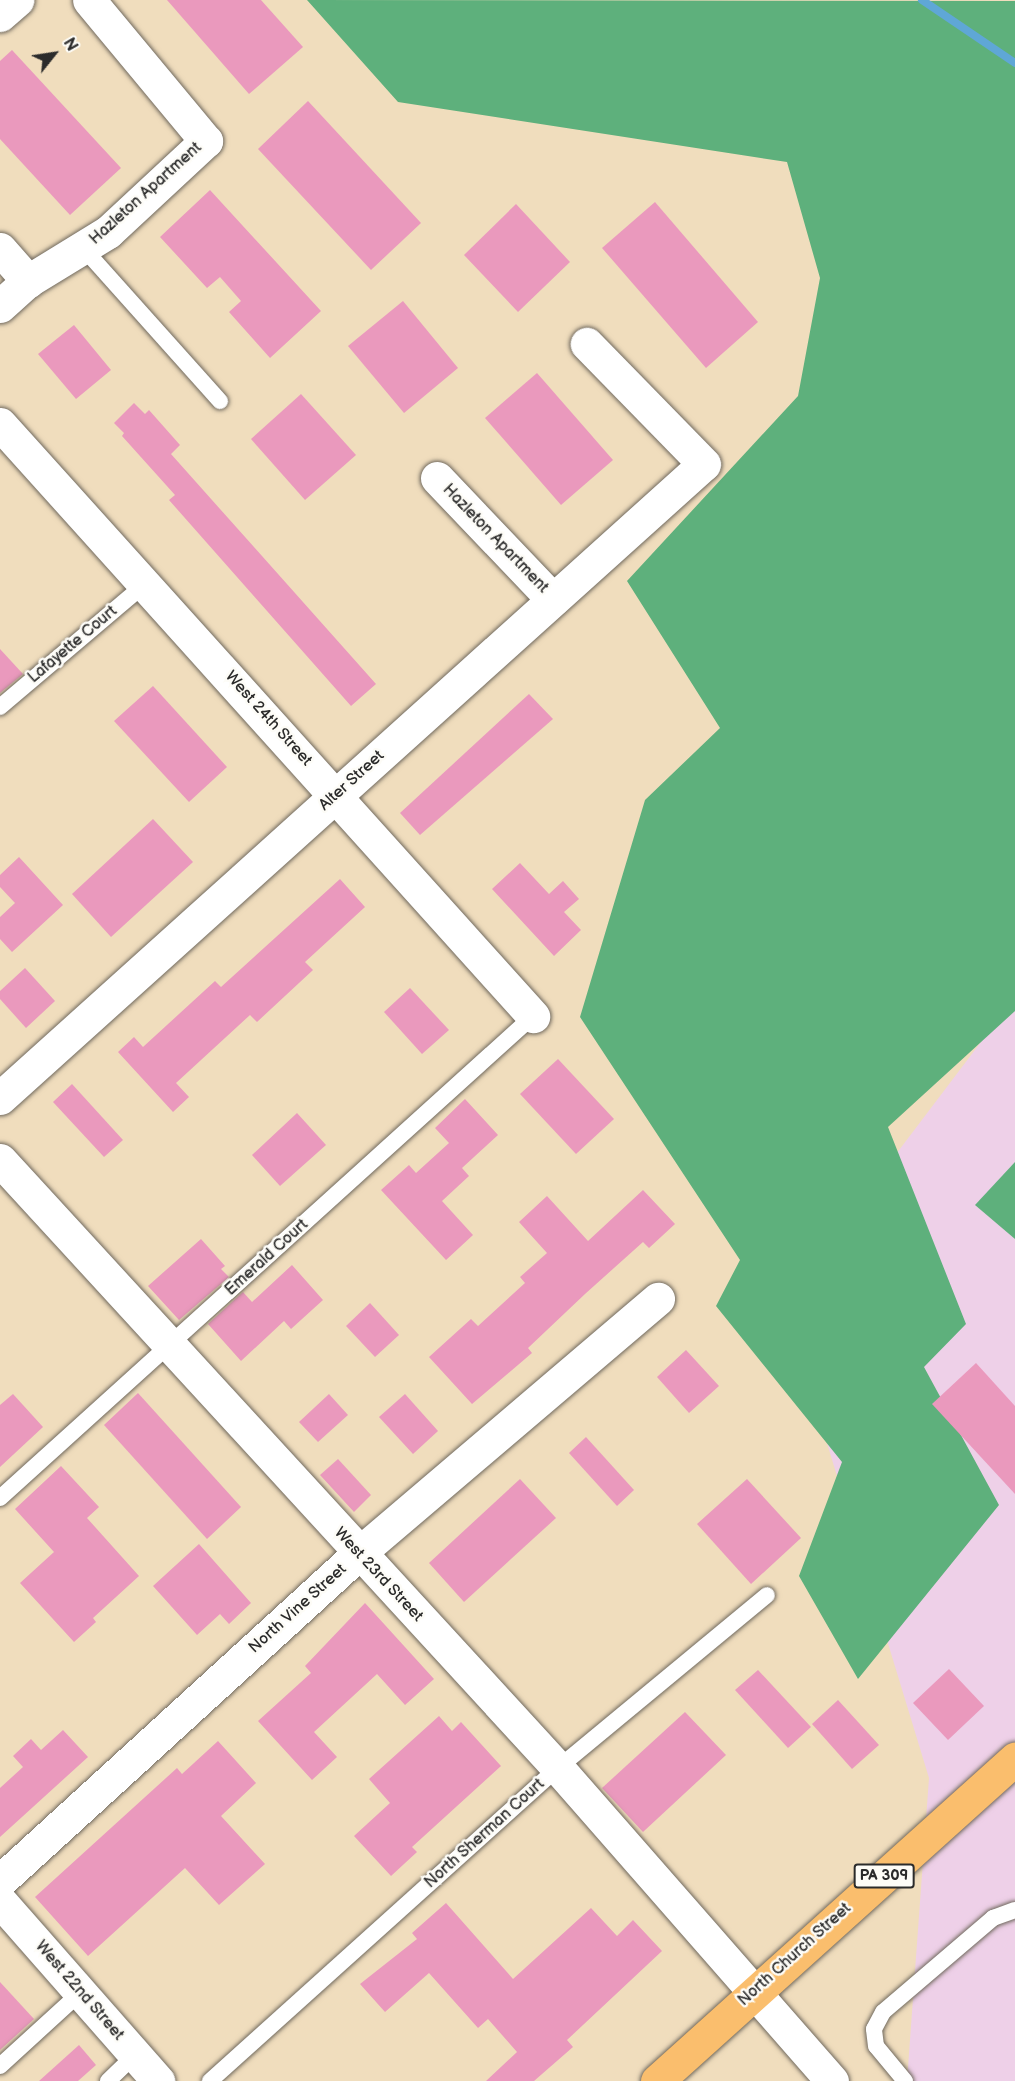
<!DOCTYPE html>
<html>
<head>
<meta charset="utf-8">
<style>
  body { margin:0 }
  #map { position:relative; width:1015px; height:2081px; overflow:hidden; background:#f0ddbd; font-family:"Balsamiq Sans",sans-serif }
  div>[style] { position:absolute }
  .built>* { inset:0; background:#eed0e8 }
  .forest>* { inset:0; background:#5eb07c }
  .stream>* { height:8px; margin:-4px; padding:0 4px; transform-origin:4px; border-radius:4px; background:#5fa7d6 }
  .building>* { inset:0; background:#ea99bd }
  .roads { filter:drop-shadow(0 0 2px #70695e) drop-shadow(0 0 2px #70695e) }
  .service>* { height:16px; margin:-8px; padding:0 8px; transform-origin:8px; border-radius:8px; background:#fff }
  .minor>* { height:33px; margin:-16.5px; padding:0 16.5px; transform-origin:16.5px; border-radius:16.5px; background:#fff }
  .tertiary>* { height:33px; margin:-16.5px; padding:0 16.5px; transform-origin:16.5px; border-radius:16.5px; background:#fff }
  .primary>* { height:33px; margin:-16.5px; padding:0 16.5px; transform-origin:16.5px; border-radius:16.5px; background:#fabe6d }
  span { translate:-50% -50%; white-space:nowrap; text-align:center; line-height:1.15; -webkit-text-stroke:5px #fdfcf7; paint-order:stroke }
  .shield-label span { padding:2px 4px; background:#fdfcf7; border:2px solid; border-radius:4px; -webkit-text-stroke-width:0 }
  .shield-label { font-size:15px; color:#2b2b2b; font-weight:700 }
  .street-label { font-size:16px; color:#2b2b2b }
  .north { position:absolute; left:24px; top:24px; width:60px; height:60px; -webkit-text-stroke:4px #fdfcf7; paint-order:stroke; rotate:60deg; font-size:16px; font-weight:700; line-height:24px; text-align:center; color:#2b2b2b }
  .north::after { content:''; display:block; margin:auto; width:21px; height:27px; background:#2b2b2b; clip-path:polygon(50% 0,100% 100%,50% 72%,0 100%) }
</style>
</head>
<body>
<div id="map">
  <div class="built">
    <div style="clip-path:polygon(1015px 997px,1015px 2081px,907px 2081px,929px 1778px,784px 1302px)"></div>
  </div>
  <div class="forest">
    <div style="clip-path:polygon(307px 0,1015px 1px,1015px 1011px,888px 1127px,966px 1324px,924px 1367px,999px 1505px,858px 1679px,799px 1576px,842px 1462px,716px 1306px,740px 1260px,580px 1017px,645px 800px,720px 728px,627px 581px,798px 396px,820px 278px,787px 162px,398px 102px)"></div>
    <div style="clip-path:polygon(1015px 1162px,1015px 1239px,975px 1205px)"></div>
  </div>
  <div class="stream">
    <div style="left:922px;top:0;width:112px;rotate:34.1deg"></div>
  </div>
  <div class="building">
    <div style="clip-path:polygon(167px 0,261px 0,303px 47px,249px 94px)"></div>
    <div style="clip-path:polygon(12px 50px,121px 168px,70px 215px,0 139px,0 61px)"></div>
    <div style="clip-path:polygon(308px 101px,421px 223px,371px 270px,258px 149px)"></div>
    <div style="clip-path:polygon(210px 190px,321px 311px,270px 358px,229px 312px,241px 301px,220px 277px,207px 288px,160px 237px)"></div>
    <div style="clip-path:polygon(655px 202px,758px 322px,706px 368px,602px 248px)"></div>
    <div style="clip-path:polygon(516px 204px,570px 262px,518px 312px,464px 255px)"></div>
    <div style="clip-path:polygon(403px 301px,458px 368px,404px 413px,348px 346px)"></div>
    <div style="clip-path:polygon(74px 325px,111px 370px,76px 399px,38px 354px)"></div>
    <div style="clip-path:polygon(537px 373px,613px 460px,561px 505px,485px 418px)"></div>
    <div style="clip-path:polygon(301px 394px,356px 455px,305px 500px,251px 439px)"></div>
    <div style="clip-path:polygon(134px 403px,145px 414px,149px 410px,180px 445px,171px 454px,376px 684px,351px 706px,169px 500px,175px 495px,122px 436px,124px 433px,114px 423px)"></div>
    <div style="clip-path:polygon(0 649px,23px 674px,0 693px)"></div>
    <div style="clip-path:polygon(153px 686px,227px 767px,189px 802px,114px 721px)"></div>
    <div style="clip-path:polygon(529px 694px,553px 719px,420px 835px,400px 813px)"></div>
    <div style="clip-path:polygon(153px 819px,193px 862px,111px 937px,72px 894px)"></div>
    <div style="clip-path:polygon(19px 857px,63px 905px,12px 952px,0 939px,0 917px,15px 903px,0 887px,0 875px)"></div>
    <div style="clip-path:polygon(520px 863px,549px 894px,563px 881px,579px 899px,564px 912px,581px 930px,554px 956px,492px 889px)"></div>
    <div style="clip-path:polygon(340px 879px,365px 907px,305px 962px,313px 970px,257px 1022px,250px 1015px,176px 1083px,189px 1097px,173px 1112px,118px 1052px,134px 1037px,143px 1047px,215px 981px,221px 987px)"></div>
    <div style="clip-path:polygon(25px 968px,55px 1001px,26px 1028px,0 999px,0 991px)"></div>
    <div style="clip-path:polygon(410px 988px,449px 1030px,422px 1054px,384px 1012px)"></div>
    <div style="clip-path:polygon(558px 1059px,614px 1119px,576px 1154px,520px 1094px)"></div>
    <div style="clip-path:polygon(72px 1084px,123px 1140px,104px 1157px,53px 1102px)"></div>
    <div style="clip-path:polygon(465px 1099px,498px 1135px,462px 1168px,469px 1176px,442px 1201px,473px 1235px,446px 1260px,381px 1190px,409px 1165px,416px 1173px,449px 1143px,435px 1128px)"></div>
    <div style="clip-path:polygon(297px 1113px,326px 1145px,280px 1186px,252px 1155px)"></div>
    <div style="clip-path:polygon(643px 1190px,675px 1224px,649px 1248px,643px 1242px,585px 1294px,528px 1348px,532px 1353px,472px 1404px,429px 1357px,471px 1319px,478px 1326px,525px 1283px,520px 1277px,547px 1253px,519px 1222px,547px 1196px,588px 1241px)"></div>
    <div style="clip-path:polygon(201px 1239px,225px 1266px,221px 1269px,229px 1277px,179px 1320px,148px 1286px)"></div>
    <div style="clip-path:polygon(292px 1265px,323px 1300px,291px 1329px,284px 1321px,241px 1361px,208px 1324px,243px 1292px,252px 1302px)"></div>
    <div style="clip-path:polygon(370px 1303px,399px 1335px,375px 1357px,346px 1326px)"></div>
    <div style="clip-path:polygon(686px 1350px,719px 1386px,689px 1413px,657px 1377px)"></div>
    <div style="clip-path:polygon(976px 1363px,1015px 1406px,1015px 1494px,932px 1404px)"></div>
    <div style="clip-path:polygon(138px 1393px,241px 1507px,207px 1539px,104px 1425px)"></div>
    <div style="clip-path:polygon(13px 1394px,43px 1427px,0 1467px,0 1405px)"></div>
    <div style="clip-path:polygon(329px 1394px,348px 1415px,318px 1442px,299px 1422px)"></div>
    <div style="clip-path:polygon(405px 1394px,438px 1431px,413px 1454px,379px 1417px)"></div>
    <div style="clip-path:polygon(586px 1437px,634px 1490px,617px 1506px,569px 1453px)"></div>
    <div style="clip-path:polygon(338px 1459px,371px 1495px,354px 1512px,320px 1475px)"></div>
    <div style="clip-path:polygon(61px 1466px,99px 1507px,87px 1518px,139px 1576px,93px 1618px,96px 1622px,74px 1642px,20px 1583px,54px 1552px,15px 1509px)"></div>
    <div style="clip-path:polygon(520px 1479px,556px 1518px,464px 1602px,429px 1563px)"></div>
    <div style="clip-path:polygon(747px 1479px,801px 1538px,751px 1584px,697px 1524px)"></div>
    <div style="clip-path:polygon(199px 1544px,251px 1603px,229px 1624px,220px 1614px,197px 1635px,153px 1586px)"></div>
    <div style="clip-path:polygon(365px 1603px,434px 1679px,405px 1705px,377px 1674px,314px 1732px,337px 1757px,312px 1780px,258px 1721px,311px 1673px,305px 1666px)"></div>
    <div style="clip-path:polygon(949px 1669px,984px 1706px,948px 1740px,913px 1703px)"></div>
    <div style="clip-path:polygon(758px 1670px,811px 1727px,788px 1748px,735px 1690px)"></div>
    <div style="clip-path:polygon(838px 1700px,879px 1745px,852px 1769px,812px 1724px)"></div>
    <div style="clip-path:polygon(685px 1712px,726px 1755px,643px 1832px,602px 1788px)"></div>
    <div style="clip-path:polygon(439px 1716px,452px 1731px,461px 1722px,501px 1766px,412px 1847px,417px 1852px,391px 1876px,354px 1836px,390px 1803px,369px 1779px)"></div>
    <div style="clip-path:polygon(63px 1730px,88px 1757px,0 1837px,0 1788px,23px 1767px,13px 1756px,31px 1739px,41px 1750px)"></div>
    <div style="clip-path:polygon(218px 1741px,256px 1783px,221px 1816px,265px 1864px,219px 1905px,185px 1868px,88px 1956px,35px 1897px,177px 1768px,182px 1774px)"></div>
    <div style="clip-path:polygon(446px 1903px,513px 1979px,591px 1908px,617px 1936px,633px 1920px,662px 1951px,567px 2040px,573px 2047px,534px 2081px,486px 2081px,517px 2052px,488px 2019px,478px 2028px,429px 1973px,385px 2012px,360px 1984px,417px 1939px,412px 1933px)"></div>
    <div style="clip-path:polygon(0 1982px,34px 2019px,0 2050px)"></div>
    <div style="clip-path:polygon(79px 2045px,96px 2065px,78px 2081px,39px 2081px)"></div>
  </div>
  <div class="roads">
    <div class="service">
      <div style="left:84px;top:249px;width:204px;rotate:48.2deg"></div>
      <div style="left:0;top:707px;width:192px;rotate:-40.3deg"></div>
      <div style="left:0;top:1498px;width:719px;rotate:-42.12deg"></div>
      <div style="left:0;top:2066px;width:108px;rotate:-42.4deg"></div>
      <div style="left:108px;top:2081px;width:37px;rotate:-44deg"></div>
      <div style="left:210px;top:2081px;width:468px;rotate:-42deg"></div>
      <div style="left:558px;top:1768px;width:271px;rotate:-39.6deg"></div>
      <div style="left:905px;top:2081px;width:45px;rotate:-129.6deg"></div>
      <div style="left:876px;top:2046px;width:17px;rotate:-97deg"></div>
      <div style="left:874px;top:2029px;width:19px;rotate:-62deg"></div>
      <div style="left:883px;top:2012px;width:145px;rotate:-40.5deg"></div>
      <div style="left:993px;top:1918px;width:23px;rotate:-20deg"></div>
    </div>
    <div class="minor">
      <div style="left:0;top:15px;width:23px;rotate:-41deg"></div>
      <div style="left:0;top:249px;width:43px;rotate:48.8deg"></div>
      <div style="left:0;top:306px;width:38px;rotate:-42deg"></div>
      <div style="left:28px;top:281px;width:94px;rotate:-31.5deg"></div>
      <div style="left:108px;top:232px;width:134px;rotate:-42.9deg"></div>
      <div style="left:206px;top:141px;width:183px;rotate:-129.7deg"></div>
      <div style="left:0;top:424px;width:797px;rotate:48deg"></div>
      <div style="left:437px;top:478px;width:168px;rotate:46.4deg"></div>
      <div style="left:0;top:1098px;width:947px;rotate:-42.01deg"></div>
      <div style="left:704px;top:464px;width:168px;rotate:-134.3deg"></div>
      <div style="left:0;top:1881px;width:485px;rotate:-42.4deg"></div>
      <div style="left:358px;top:1554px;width:394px;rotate:-40.4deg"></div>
      <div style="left:0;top:1901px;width:240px;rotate:48.7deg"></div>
    </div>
    <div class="tertiary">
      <div style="left:0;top:1160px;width:825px;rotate:47.46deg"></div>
      <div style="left:558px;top:1768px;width:416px;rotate:48.8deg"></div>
    </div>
    <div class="primary">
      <div style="left:657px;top:2081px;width:482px;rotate:-42deg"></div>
    </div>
  </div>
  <div class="shield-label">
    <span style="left:884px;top:1876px">PA 309</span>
  </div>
  <div class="street-label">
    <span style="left:146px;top:194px;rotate:-42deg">Hazleton Apartment</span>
    <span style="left:495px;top:539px;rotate:46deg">Hazleton Apartment</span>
    <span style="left:73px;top:645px;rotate:-40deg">Lafayette Court</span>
    <span style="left:268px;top:719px;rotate:48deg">West 24th Street</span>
    <span style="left:352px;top:781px;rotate:-42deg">Alter Street</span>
    <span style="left:267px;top:1258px;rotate:-42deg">Emerald Court</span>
    <span style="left:378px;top:1575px;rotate:47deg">West 23rd Street</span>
    <span style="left:298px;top:1609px;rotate:-42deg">North Vine Street</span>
    <span style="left:485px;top:1834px;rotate:-42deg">North Sherman Court</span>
    <span style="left:795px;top:1955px;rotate:-42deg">North Church Street</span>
    <span style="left:79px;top:1991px;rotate:49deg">West 22nd Street</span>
  </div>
  <div class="north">N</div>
</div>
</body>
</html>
